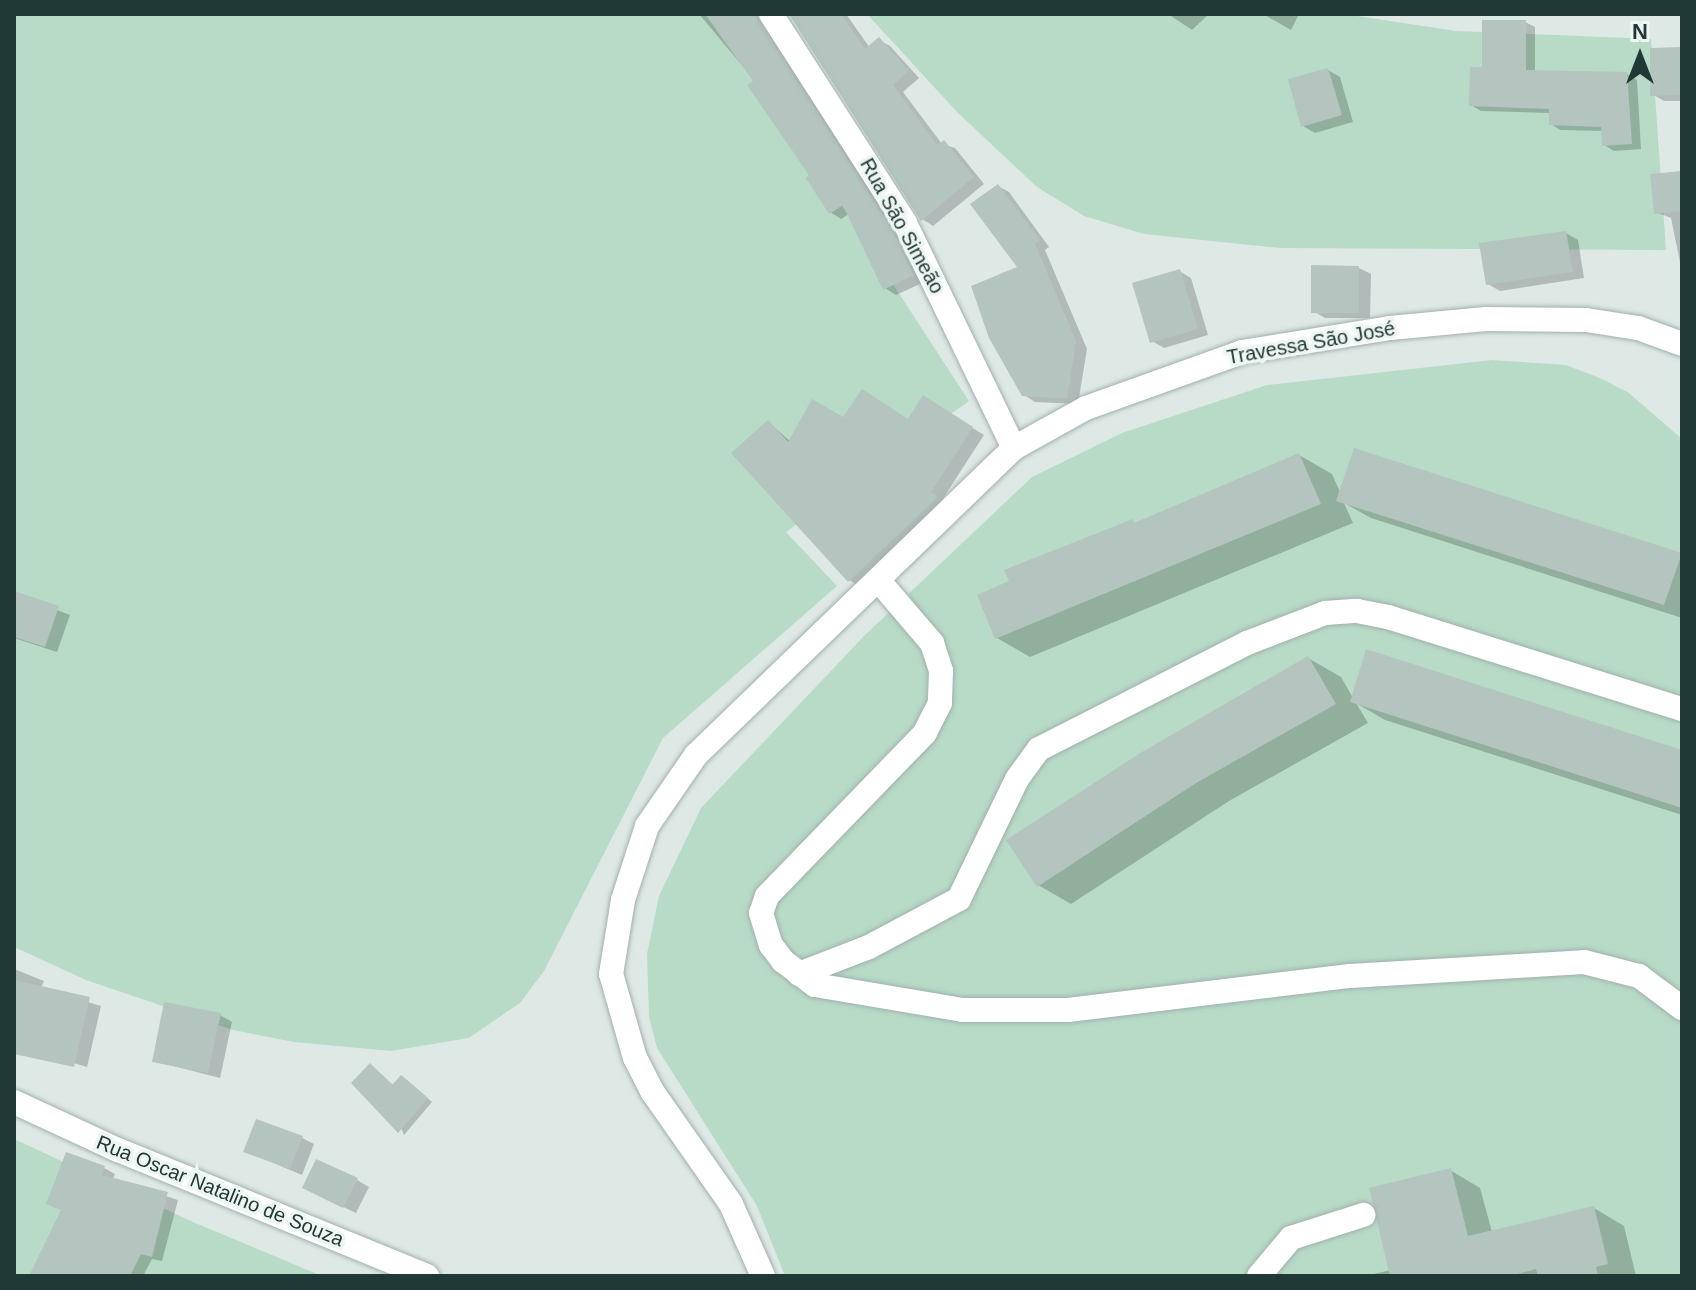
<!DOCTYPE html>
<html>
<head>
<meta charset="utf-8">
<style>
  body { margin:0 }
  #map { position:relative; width:1696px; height:1290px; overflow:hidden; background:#dee9e6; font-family:Arial,sans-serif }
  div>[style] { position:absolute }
  .green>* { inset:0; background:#b7dbc6 }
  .shadow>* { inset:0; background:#0003 }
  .building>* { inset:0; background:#b4c4bf }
  .roads { filter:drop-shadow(0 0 2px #a1b0ae) drop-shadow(0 0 2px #a1b0ae) }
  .minor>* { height:24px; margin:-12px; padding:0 12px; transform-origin:12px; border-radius:12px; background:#fff }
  span { translate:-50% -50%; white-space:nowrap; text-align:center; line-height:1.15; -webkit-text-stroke:7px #eef6f3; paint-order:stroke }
  .street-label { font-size:20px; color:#203836 }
  .frame { position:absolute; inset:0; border:16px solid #203836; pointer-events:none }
  .north { position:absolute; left:1600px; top:16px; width:80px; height:80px; -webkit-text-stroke:6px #eef6f3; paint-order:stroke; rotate:0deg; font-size:22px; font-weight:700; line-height:32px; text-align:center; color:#203836 }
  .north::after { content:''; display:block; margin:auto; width:28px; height:36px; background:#203836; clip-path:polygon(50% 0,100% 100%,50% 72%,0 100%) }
</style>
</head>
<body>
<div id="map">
  <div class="green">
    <div style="clip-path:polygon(14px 14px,717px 14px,969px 401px,786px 532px,837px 586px,663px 738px,544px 971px,520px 1003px,469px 1038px,391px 1051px,294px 1042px,233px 1030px,86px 980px,14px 947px)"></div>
    <div style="clip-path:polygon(867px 14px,1344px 14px,1456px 31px,1651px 39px,1666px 250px,1279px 248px,1144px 234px,1084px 216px,1037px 187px,957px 112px)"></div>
    <div style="clip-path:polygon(1492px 360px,1566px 365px,1600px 378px,1629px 393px,1682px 439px,1682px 1276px,785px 1276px,757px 1206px,657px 1048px,649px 1017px,647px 954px,659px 896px,701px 808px,864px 636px,1032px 477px,1122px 433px,1267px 385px)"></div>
    <div style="clip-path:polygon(14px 1139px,193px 1222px,322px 1276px,14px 1276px)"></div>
  </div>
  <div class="shadow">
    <div style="clip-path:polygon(699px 14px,768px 14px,924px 282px,896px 295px,885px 288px,849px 214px,841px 219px,830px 212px,756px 82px)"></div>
    <div style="clip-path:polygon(791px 14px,846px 14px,870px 48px,879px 40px,890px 46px,919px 78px,903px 92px,942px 144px,955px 148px,984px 184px,933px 226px,922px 219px)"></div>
    <div style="clip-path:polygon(1168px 14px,1209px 14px,1192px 30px)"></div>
    <div style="clip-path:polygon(1263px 14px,1299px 14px,1291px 30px)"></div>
    <div style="clip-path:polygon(1525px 22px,1535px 27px,1535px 72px,1627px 74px,1637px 80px,1641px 149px,1614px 151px,1604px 145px,1604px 131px,1560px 130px,1551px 124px,1551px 113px,1481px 111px,1471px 105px,1484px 69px)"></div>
    <div style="clip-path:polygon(1682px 49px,1682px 101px,1664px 101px,1652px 94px)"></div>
    <div style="clip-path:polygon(1328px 70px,1340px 77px,1353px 122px,1315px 133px,1303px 126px)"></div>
    <div style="clip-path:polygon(1682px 173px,1682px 272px,1671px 218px,1656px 212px)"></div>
    <div style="clip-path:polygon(998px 186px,1009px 192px,1049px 247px,1045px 250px,1087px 349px,1078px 404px,1035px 402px,1024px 395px,1020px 268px)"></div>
    <div style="clip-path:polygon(1566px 233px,1578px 240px,1584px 278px,1500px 291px,1488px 284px)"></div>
    <div style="clip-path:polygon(1359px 268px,1371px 274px,1370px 318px,1325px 318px,1313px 311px)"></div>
    <div style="clip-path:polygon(1179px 271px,1191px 278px,1208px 335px,1164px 348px,1152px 341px)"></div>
    <div style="clip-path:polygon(935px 405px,984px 435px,942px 500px,948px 505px,861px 587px,849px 580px,768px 422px,790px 441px,843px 419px,909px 421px)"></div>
    <div style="clip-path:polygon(1299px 455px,1332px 474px,1341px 494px,1681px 555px,1682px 618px,1371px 518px,1344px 503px,1353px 523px,1030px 657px,997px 638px,1132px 521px,1137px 524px)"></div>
    <div style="clip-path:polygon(14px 593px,70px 615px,57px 652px,14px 638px)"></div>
    <div style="clip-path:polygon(1308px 658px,1341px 677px,1353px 698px,1682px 752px,1682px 815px,1385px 720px,1356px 703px,1368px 723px,1229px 801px,1071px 904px,1038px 885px)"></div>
    <div style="clip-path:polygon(14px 969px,44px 981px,41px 988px,101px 1006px,87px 1067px,14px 1045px)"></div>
    <div style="clip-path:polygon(220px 1015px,232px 1022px,220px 1078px,154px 1061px)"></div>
    <div style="clip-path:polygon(376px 1069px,394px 1086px,407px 1080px,432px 1102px,404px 1135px)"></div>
    <div style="clip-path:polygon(302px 1138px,314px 1144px,302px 1175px,245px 1151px)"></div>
    <div style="clip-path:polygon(67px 1155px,104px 1168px,115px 1174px,113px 1179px,178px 1200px,162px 1261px,152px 1259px,143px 1276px,39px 1276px,62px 1210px)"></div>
    <div style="clip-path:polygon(1450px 1170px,1480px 1188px,1492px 1232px,1594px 1208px,1624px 1226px,1636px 1276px,1365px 1276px,1391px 1270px)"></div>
    <div style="clip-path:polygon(357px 1180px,369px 1187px,356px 1213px,316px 1194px)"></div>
  </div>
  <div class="building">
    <div style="clip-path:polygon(705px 14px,756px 14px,892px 230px,914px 275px,883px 290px,843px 205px,829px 214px,806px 178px,809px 175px,747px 85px,753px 81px)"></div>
    <div style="clip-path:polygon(789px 14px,841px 14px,865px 49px,879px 37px,909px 71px,893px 85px,937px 145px,944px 140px,974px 177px,921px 221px)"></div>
    <div style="clip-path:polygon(1482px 20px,1526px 20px,1526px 70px,1627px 72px,1632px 144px,1602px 146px,1601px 127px,1549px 125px,1549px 109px,1469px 106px,1470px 67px,1482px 67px)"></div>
    <div style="clip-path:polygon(1682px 47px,1682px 95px,1650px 96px,1650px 48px)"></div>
    <div style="clip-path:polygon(1328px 68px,1342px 115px,1301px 127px,1288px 79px)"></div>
    <div style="clip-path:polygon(1682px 171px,1682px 211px,1654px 214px,1650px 174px)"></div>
    <div style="clip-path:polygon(998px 184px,1040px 240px,1035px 244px,1076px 341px,1067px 399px,1022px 396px,989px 338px,971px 286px,1017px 267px,970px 204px)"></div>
    <div style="clip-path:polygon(1566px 231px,1573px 272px,1486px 285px,1479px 243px)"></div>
    <div style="clip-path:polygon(1311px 265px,1359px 266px,1359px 313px,1311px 313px)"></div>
    <div style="clip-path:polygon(1180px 269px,1198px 329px,1150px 343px,1132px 283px)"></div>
    <div style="clip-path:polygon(862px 389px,908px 419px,923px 395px,973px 427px,931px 492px,938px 497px,848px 582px,731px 453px,768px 420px,788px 442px,812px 399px,843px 417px)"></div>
    <div style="clip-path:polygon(1354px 448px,1682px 553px,1664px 605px,1336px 501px)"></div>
    <div style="clip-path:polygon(1299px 453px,1321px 504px,995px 639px,977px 595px,1009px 581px,1004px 570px,1133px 519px,1134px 523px)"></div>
    <div style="clip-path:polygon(14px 591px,59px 606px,45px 647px,14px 637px)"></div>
    <div style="clip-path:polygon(1366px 649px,1682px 750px,1682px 808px,1350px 702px)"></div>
    <div style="clip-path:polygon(1308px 656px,1336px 704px,1196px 783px,1037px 887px,1006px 840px,1142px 752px)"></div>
    <div style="clip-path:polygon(14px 980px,90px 997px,74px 1067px,14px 1054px)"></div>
    <div style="clip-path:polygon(164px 1002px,221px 1013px,208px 1073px,152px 1062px)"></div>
    <div style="clip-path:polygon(370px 1063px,392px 1085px,401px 1075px,428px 1098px,398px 1133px,351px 1083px)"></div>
    <div style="clip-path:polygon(256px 1119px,303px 1136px,290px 1169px,243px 1152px)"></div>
    <div style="clip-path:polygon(66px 1152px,105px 1166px,102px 1175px,168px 1192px,152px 1257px,141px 1254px,130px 1276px,29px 1276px,61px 1210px,46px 1204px)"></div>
    <div style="clip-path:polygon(316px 1159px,358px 1178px,343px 1208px,302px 1188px)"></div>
    <div style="clip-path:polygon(1451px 1168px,1468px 1236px,1594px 1206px,1608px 1264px,1596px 1267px,1598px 1276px,1538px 1276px,1536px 1269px,1510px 1276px,1390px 1276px,1369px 1188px)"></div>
  </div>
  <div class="roads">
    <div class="minor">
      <div style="left:771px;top:14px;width:248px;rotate:57.3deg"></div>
      <div style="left:905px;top:223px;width:250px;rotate:64.2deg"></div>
      <div style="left:879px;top:581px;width:82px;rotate:49.5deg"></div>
      <div style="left:932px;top:643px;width:29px;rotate:72deg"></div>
      <div style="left:941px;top:671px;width:32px;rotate:92deg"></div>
      <div style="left:940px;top:703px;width:34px;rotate:117deg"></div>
      <div style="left:925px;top:733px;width:227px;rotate:134.1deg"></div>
      <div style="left:767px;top:896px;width:18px;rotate:109deg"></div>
      <div style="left:761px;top:913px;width:34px;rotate:73deg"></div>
      <div style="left:771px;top:945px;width:20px;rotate:53deg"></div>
      <div style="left:783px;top:961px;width:40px;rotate:37deg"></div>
      <div style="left:815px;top:985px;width:150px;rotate:9.6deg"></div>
      <div style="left:963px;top:1010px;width:105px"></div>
      <div style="left:1068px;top:1010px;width:284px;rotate:-6.9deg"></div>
      <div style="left:1350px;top:976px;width:234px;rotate:-3.4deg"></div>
      <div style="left:1584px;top:962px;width:57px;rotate:14.3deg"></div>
      <div style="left:1639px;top:976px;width:54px;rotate:36.7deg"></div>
      <div style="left:799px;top:974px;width:75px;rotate:-21.1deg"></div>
      <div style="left:869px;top:947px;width:102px;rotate:-28.1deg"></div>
      <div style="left:959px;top:899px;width:133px;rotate:-64.2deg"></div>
      <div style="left:1017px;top:779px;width:37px;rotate:-54deg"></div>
      <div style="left:1039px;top:749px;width:233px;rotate:-27deg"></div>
      <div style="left:1247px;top:643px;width:84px;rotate:-21deg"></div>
      <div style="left:1325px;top:613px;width:32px;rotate:-4deg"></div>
      <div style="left:1357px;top:611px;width:32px;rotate:11deg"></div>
      <div style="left:1388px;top:617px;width:308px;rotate:17.4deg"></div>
      <div style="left:14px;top:1102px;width:115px;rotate:24.8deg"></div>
      <div style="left:118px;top:1150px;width:334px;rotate:22.2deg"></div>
      <div style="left:763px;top:1276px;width:79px;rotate:-114deg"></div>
      <div style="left:731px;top:1204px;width:138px;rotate:-125deg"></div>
      <div style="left:652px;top:1091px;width:37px;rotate:-117deg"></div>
      <div style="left:635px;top:1058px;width:87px;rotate:-105.9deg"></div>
      <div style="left:611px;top:974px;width:75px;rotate:-80.8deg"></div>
      <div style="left:623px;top:900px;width:78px;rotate:-72deg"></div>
      <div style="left:647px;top:826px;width:86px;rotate:-55.4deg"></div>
      <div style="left:696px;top:755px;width:442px;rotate:-44deg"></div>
      <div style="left:1014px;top:448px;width:82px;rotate:-29.1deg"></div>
      <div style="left:1086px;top:408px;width:166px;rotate:-19.7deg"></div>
      <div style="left:1242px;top:352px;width:150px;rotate:-9.2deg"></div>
      <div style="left:1390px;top:328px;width:96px;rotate:-5.4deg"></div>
      <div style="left:1486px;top:319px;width:100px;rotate:0.6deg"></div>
      <div style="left:1586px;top:320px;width:53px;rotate:8.7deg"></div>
      <div style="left:1638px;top:328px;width:47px;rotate:20deg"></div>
      <div style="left:1259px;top:1276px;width:50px;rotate:-49.9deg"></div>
      <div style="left:1291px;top:1238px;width:76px;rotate:-17.7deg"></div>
    </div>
  </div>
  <div class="street-label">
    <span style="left:902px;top:226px;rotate:61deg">Rua São Simeão</span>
    <span style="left:1311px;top:343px;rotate:-10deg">Travessa São José</span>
    <span style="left:220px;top:1191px;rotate:22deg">Rua Oscar Natalino de Souza</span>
  </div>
  <div class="frame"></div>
  <div class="north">N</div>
</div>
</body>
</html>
